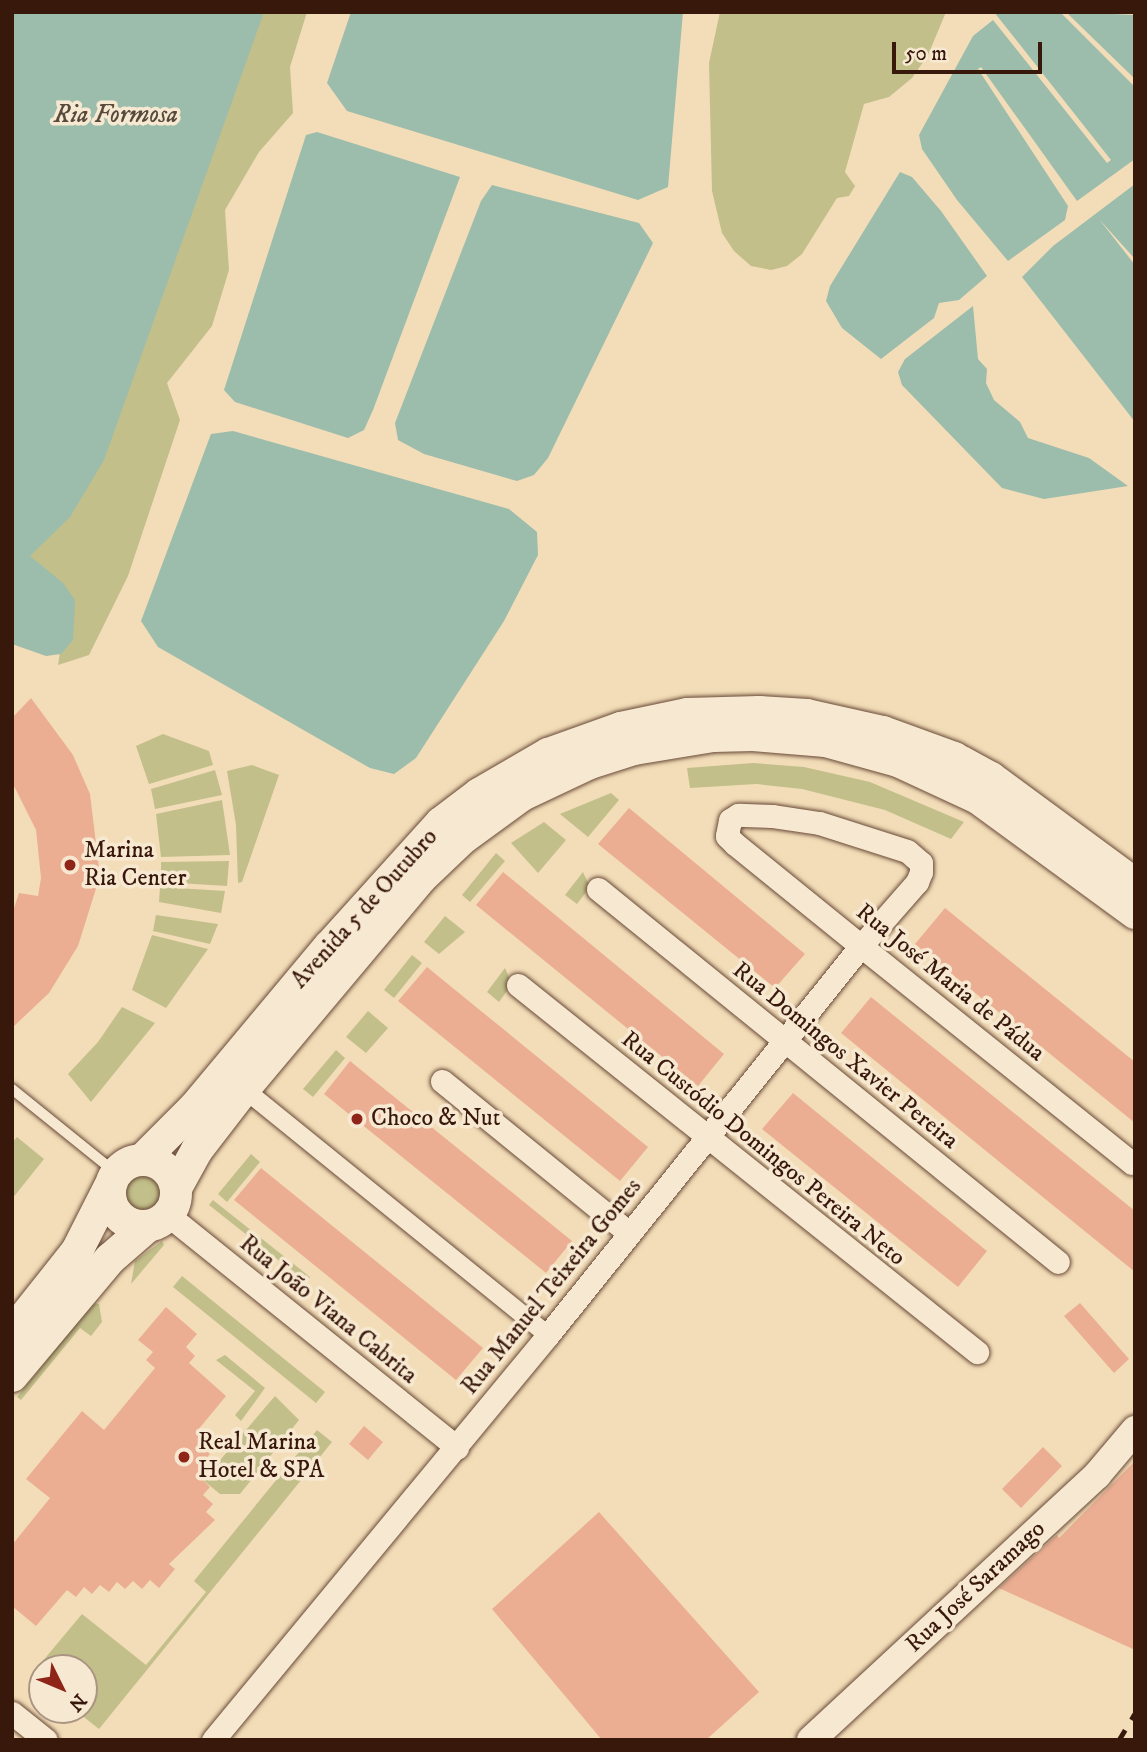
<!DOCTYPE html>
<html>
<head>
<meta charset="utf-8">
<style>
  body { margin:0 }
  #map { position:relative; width:1147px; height:1752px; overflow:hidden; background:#f3ddb8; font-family:"IM FELL DW Pica",serif }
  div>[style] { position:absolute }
  .green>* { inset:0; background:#c2bf8a }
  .round { border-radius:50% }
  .water>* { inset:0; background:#9cbcac }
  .building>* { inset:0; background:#ebae93 }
  .roads { filter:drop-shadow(0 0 2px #684937) drop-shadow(0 0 2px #684937) }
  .service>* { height:10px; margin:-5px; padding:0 5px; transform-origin:5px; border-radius:5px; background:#f7e9d1 }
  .pedestrian>* { height:18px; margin:-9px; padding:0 9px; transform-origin:9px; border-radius:9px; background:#f7e9d1 }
  .minor>* { height:23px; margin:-11.5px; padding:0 11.5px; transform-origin:11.5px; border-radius:11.5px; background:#f7e9d1 }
  .tertiary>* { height:28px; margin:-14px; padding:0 14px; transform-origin:14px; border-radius:14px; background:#f7e9d1 }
  .secondary>* { height:32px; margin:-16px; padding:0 16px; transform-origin:16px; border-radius:16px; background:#f7e9d1 }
  .secondary>.ring { margin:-16px; padding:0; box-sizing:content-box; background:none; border:32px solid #f7e9d1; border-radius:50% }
  .rail>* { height:5px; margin-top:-2.5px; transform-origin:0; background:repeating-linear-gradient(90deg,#39180c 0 12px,transparent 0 24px) }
  .dots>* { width:19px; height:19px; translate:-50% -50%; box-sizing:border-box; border:4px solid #f7e9d1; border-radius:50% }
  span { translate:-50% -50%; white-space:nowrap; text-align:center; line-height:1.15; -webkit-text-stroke:7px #f7e9d1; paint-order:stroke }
  .poi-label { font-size:24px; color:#39180c }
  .left { translate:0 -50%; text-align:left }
  .street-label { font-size:24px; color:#39180c }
  .water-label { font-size:26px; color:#57493c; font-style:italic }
  .frame { position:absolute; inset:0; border:14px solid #39180c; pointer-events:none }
  .north { position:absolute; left:28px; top:1654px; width:70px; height:70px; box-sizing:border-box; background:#f7e9d1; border:2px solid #ab9582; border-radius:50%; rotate:133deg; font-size:19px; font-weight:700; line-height:28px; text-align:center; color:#39180c }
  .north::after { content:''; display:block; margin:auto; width:24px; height:32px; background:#8f2418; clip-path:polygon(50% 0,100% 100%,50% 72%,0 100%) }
  .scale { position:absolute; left:892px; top:42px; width:150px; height:32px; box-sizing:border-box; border:4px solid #39180c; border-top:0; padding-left:9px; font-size:21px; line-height:24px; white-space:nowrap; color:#39180c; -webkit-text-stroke:5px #f7e9d1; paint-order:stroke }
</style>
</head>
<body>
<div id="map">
  <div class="green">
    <div style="clip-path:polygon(262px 12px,307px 12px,290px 67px,293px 113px,259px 152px,225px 210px,229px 270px,212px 326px,167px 383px,180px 420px,128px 576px,89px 655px,58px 665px,60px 652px,26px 557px)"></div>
    <div style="clip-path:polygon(720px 12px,946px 12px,928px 55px,912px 78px,889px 97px,864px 104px,845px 172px,855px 186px,849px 196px,837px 198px,802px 254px,787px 266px,771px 270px,751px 266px,734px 251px,722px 233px,712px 191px,709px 63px)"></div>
    <div style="clip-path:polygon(163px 734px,209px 751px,213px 765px,149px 784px,136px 746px)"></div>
    <div style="clip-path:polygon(753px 763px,804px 767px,870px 782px,964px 822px,951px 839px,885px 810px,802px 789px,756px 784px,690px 788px,687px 768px)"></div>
    <div style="clip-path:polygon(252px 765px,279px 775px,242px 882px,238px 883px,236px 825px,227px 771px)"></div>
    <div style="clip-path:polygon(215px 770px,222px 795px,155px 809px,151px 789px)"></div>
    <div style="clip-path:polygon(611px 793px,619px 800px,588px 837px,560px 814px)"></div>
    <div style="clip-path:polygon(222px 800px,230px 855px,161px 857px,156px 814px)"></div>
    <div style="clip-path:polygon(544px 822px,566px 840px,538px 873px,511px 843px)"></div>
    <div style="clip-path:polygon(496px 853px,505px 861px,470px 902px,462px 895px)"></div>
    <div style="clip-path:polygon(229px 861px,227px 886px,161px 882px,161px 862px)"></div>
    <div style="clip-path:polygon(583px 872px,590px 887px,577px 904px,565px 895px)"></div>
    <div style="clip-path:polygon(160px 887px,225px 891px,221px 913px,159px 902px)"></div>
    <div style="clip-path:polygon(156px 915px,218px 924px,210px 944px,153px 931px)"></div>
    <div style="clip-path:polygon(445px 916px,465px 932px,439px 954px,424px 942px)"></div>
    <div style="clip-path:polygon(152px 935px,208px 949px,166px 1008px,132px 990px)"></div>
    <div style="clip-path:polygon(412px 955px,422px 963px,394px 998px,384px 990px)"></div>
    <div style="clip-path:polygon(505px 968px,512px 984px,499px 1002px,487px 992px)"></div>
    <div style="clip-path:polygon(122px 1007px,155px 1023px,91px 1102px,68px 1074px,98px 1042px)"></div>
    <div style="clip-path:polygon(368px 1011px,388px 1028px,366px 1053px,346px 1037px)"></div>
    <div style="clip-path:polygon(336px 1050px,345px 1058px,313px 1097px,303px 1089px)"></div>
    <div style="clip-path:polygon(17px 1137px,44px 1159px,12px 1199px,12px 1143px)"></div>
    <div style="clip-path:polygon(251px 1154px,260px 1162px,227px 1202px,218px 1194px)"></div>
    <div class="round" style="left:122px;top:1173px;width:40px;height:40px"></div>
    <div style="clip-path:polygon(213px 1200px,310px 1277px,306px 1282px,209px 1205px)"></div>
    <div style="clip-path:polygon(162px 1241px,164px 1245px,131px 1284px,135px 1261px)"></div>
    <div style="clip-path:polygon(182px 1276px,325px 1392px,316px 1403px,173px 1287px)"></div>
    <div style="clip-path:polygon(93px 1303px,99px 1304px,102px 1322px,91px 1336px,80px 1328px,21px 1400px,17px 1397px)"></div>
    <div style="clip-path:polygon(225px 1355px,265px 1388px,241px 1421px,235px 1415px,255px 1391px,216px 1360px)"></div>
    <div style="clip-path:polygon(275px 1396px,299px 1420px,240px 1494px,220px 1494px,203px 1480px)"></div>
    <div style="clip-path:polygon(317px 1430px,332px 1442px,99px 1729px,75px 1710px,84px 1710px,84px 1668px,42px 1668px,42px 1684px,31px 1675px,82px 1614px,146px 1665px,206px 1592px,194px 1581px)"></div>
  </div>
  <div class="water">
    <div style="clip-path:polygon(12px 12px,264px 12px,104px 460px,70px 517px,30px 556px,63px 583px,75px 600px,73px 640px,61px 654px,46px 656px,12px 644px)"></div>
    <div style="clip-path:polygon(351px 12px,683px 12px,668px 187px,638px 200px,347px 111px,327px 83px)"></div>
    <div style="clip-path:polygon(994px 12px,1060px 12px,1135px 87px,1135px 159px,1077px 201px,981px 67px,978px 69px,1068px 206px,1065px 220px,1008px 261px,957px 200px,922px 149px,919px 135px,973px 36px,993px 20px,1107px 163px,1111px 160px)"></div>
    <div style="clip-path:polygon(1066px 12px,1135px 15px,1135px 79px)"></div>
    <div style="clip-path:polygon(317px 132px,460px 177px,373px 410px,364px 430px,348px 438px,235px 402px,224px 390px,306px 135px)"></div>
    <div style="clip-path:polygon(900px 172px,912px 177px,941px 211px,987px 276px,959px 300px,939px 303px,934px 318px,881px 359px,842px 328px,826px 301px,830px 286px)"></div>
    <div style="clip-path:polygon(1135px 184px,1135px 259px,1099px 219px,1135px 265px,1135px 422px,1022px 277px,1053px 246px)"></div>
    <div style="clip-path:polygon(492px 185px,639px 223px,653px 243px,548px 458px,534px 475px,517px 481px,424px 454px,398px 440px,395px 423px,481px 201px)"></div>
    <div style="clip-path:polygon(973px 306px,978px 359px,987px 369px,986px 383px,994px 400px,1020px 422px,1028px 438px,1089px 458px,1128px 486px,1044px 499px,1002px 488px,902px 385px,898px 372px,905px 359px)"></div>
    <div style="clip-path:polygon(233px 431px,509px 509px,537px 532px,538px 555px,504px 621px,416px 758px,394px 774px,370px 768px,158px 647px,141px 621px,211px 434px)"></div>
  </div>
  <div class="building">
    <div style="clip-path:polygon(31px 698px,73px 755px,90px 794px,100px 876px,78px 946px,49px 993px,12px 1028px,12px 914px,19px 893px,38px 896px,41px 878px,36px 830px,12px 782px,12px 718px)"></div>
    <div style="clip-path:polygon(629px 808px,805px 954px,775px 988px,598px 844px)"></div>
    <div style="clip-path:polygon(503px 872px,724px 1054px,698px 1086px,476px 905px)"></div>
    <div style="clip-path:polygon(945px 908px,1135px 1062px,1135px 1123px,915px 944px)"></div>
    <div style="clip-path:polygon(427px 967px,648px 1147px,620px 1181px,398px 1001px)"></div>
    <div style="clip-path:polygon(871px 997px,1135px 1211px,1135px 1272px,841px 1033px)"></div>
    <div style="clip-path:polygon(350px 1061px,572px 1241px,546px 1273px,324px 1094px)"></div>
    <div style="clip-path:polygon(793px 1093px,987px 1251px,958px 1287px,762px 1129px)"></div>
    <div style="clip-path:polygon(261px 1168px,483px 1348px,456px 1380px,234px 1200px)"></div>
    <div style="clip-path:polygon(1080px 1303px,1129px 1359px,1114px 1373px,1064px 1316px)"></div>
    <div style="clip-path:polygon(166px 1307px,197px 1334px,186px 1347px,195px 1356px,189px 1363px,226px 1396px,198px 1430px,208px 1438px,200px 1446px,210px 1454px,202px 1463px,210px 1471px,203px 1480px,210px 1487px,203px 1495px,213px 1504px,206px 1512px,215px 1520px,169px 1564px,175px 1569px,159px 1588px,150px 1580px,142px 1589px,133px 1581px,125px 1589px,117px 1582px,109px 1592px,100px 1585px,92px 1594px,84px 1587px,76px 1597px,67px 1590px,36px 1626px,12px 1606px,12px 1545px,50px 1498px,26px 1479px,82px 1411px,104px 1430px,155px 1368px,146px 1360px,153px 1352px,138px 1340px)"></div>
    <div style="clip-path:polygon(364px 1426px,383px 1442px,368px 1460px,349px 1444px)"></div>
    <div style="clip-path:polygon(1043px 1447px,1062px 1466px,1021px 1508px,1002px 1489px)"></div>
    <div style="clip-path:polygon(1135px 1461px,1135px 1650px,999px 1588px,1057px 1535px,1059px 1538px)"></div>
    <div style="clip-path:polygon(599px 1512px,759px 1692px,706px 1740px,602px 1740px,492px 1609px)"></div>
  </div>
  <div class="roads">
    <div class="service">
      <div style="left:12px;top:1089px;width:134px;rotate:38.9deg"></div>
    </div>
    <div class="pedestrian">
      <div style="left:244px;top:1089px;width:391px;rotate:39deg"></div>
    </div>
    <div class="minor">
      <div style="left:598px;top:889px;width:592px;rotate:39.04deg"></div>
      <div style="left:518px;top:985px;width:588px;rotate:38.64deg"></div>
      <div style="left:442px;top:1081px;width:241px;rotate:39.1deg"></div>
      <div style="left:168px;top:1215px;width:371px;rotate:38.8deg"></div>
      <div style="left:12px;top:1713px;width:43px;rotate:38.5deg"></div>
      <div style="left:213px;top:1740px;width:526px;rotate:-50.4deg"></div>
      <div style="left:548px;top:1335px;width:499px;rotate:-51.2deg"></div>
      <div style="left:861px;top:946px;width:85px;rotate:-48.8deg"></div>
      <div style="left:917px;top:882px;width:11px;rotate:-68deg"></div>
      <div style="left:921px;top:872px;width:9px;rotate:-90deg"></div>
      <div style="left:921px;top:863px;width:18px;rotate:-139deg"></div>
      <div style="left:907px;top:851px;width:92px;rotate:-162.3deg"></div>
      <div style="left:819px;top:823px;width:48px;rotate:-171.5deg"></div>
      <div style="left:772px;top:816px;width:34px;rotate:-178deg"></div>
      <div style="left:738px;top:815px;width:9px;rotate:148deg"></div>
      <div style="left:730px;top:820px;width:16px;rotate:101deg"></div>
      <div style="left:727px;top:836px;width:11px;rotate:45deg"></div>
      <div style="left:735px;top:844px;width:162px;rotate:39deg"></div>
      <div style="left:861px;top:946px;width:347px;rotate:38.7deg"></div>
    </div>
    <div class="tertiary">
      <div style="left:811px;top:1740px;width:390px;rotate:-42.8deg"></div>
      <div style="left:1097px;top:1475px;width:59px;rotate:-49.8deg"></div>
    </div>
    <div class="secondary">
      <div style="left:143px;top:1159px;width:74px;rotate:-45deg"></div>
      <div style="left:195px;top:1107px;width:209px;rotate:-50.1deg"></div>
      <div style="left:329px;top:947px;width:167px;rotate:-47.9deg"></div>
      <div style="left:441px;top:823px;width:48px;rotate:-37.3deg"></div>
      <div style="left:479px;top:794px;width:80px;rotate:-30.1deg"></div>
      <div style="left:548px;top:754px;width:77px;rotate:-19.6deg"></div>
      <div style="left:621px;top:728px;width:67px;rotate:-12deg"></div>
      <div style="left:687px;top:714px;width:72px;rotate:-1.6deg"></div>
      <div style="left:759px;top:712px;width:48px;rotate:3.6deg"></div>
      <div style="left:807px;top:715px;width:78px;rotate:12.6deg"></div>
      <div style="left:883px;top:732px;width:76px;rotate:20.1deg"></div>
      <div style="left:954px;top:758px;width:42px;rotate:28.4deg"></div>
      <div style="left:991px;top:778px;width:179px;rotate:36.4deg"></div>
      <div class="ring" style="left:110px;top:1160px;width:34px;height:34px"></div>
      <div style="left:176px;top:1188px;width:43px;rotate:-61.1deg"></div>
      <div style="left:197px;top:1150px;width:77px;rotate:-52.4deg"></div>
      <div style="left:244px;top:1089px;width:275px;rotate:-50deg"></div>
      <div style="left:421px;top:878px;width:58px;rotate:-43.6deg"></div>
      <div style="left:463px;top:838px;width:73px;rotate:-36.1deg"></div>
      <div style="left:522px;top:795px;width:75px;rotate:-25.2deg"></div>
      <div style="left:590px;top:763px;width:46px;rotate:-17.7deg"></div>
      <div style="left:634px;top:749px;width:80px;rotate:-9.3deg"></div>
      <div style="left:713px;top:736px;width:40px;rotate:-1.4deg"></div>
      <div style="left:753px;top:735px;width:73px;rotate:4.7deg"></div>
      <div style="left:826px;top:741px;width:75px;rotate:15.5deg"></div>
      <div style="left:898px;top:761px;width:88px;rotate:24.8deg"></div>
      <div style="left:978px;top:798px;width:195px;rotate:36.2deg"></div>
      <div style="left:12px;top:1333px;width:105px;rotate:-51.6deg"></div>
      <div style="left:77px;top:1251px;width:71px;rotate:-63.1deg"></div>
      <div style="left:12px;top:1376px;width:153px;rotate:-50.1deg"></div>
      <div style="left:110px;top:1259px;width:50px;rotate:-41deg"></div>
    </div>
  </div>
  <div class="rail">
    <div style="left:1119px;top:1740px;width:31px;rotate:-59deg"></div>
  </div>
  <div class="dots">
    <div style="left:70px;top:865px;background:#8f2418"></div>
    <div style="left:357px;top:1119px;background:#8f2418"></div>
    <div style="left:184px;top:1457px;background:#8f2418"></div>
  </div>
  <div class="poi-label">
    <span class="left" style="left:84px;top:865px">Marina<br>Ria Center</span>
    <span class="left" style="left:371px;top:1119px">Choco &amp; Nut</span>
    <span class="left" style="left:198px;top:1457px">Real Marina<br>Hotel &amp; SPA</span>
  </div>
  <div class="street-label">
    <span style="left:365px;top:909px;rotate:-48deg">Avenida 5 de Outubro</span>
    <span style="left:950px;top:983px;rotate:39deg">Rua José Maria de Pádua</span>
    <span style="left:845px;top:1056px;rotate:39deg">Rua Domingos Xavier Pereira</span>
    <span style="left:763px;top:1149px;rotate:39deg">Rua Custódio Domingos Pereira Neto</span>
    <span style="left:552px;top:1287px;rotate:-51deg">Rua Manuel Teixeira Gomes</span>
    <span style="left:328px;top:1310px;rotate:39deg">Rua João Viana Cabrita</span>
    <span style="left:976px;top:1587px;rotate:-43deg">Rua José Saramago</span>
  </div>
  <div class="water-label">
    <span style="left:116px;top:115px">Ria Formosa</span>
  </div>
  <div class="frame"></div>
  <div class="north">N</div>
  <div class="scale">50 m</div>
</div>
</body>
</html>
